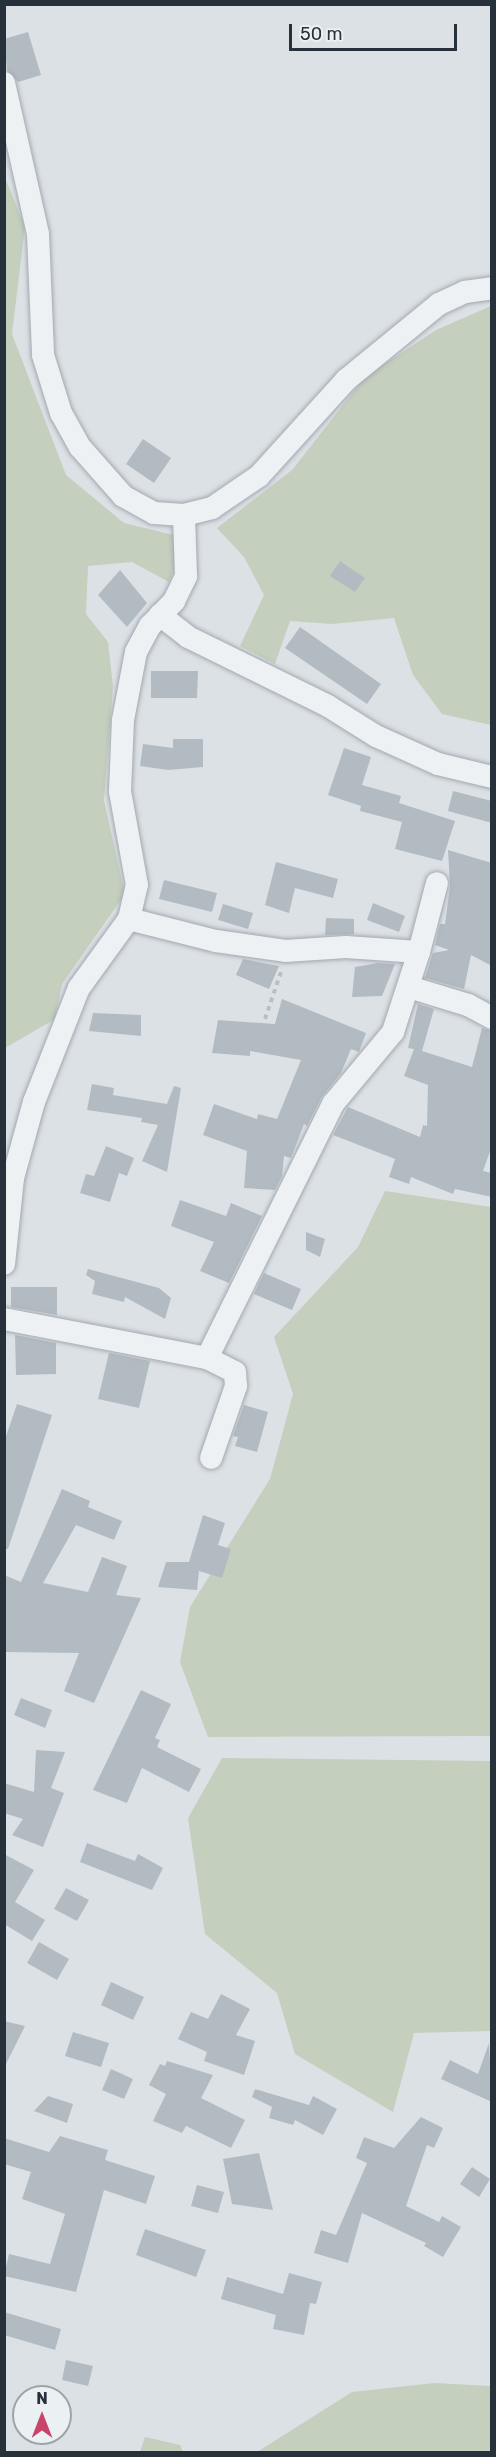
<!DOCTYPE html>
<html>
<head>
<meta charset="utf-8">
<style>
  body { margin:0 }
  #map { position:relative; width:496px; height:2457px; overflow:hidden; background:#dce1e6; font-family:Rubik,sans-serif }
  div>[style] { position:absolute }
  .green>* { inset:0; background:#c4cfbd }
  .building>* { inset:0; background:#b3bbc2 }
  .path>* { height:4px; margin-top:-2px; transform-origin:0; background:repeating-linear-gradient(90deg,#babfc4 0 4.5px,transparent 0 9px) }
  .roads { filter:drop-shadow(0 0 2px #a2a9af) drop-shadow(0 0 2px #a2a9af) }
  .minor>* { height:22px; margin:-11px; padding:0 11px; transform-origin:11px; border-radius:11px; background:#eef1f4 }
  span { translate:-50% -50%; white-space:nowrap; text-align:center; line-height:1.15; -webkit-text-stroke:6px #ebf0f3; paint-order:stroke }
  .frame { position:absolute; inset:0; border:6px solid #26313b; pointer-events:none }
  .north { position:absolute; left:12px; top:2385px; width:60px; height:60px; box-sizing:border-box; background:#ebf0f3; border:2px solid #9ca4a9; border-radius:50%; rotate:0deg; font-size:16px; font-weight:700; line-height:24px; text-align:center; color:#26313b }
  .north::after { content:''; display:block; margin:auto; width:21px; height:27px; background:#c8446b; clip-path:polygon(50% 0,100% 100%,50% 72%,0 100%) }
  .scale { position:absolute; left:289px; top:24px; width:168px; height:27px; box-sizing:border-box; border:3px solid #26313b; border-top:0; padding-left:8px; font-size:18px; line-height:21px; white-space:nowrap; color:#26313b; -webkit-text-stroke:4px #ebf0f3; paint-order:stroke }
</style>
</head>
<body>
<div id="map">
  <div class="green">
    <div style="clip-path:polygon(4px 175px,25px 227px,12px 334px,66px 475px,124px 523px,186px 538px,169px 582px,132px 562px,88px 566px,86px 614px,108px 642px,113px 686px,104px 801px,125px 894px,62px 984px,55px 1019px,5px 1048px)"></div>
    <div style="clip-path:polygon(491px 306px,491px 725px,442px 714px,413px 675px,394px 618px,332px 624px,290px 621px,275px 664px,240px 646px,264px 595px,244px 557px,217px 528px,292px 470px,365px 377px,436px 330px)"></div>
    <div style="clip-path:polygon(385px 1191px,491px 1207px,491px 1736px,208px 1737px,180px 1662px,190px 1607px,270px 1479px,293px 1394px,274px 1337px,358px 1247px)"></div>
    <div style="clip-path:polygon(222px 1758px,491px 1761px,491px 2031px,414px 2033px,393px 2112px,295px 2054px,277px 1993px,205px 1934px,188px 1818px)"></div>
    <div style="clip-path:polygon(434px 2383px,491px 2386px,491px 2452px,257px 2452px,352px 2392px)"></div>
    <div style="clip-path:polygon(145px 2437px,180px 2445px,183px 2452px,140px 2452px)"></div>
  </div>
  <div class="building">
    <div style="clip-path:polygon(28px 32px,41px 75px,18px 82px,7px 70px,4px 39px)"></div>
    <div style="clip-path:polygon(143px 439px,171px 458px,154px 483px,126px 464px)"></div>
    <div style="clip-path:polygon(340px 561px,365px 578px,355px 592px,330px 576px)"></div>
    <div style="clip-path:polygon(120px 570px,147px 603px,127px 627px,98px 595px)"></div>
    <div style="clip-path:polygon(300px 627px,381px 684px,367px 704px,285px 648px)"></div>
    <div style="clip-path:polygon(151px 671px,198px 671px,197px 698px,151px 698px)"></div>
    <div style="clip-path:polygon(173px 739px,203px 739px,203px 767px,168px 770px,140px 766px,143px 744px,173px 748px)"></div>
    <div style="clip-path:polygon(344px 748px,371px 757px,362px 785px,401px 796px,399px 803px,455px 821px,442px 861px,395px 849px,402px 822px,360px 811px,361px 806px,328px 795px)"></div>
    <div style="clip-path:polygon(453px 791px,492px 801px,492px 823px,448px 811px)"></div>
    <div style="clip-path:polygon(448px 850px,492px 863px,492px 966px,471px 955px,464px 989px,425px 978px,433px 953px,449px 950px,435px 945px,440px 924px,445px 924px,450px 886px)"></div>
    <div style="clip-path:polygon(276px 862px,338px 879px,333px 898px,295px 888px,289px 913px,265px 905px)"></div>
    <div style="clip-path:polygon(164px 880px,217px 893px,212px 912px,159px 899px)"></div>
    <div style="clip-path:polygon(373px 903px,405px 916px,399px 932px,367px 920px)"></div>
    <div style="clip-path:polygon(223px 904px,253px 913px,248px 929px,218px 920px)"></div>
    <div style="clip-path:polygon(326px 918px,354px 919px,354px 934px,325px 935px)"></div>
    <div style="clip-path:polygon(243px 959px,279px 966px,269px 989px,236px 975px)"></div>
    <div style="clip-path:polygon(378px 963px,395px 964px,382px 996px,352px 997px,355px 967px)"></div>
    <div style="clip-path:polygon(282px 999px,366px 1033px,359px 1052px,351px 1049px,341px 1073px,321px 1098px,307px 1126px,304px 1124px,291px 1158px,284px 1156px,282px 1176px,275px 1190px,244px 1188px,247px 1151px,203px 1135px,214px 1104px,257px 1119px,258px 1114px,277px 1119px,301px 1060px,250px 1051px,250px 1056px,212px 1053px,218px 1020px,275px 1024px)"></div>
    <div style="clip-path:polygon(418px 1004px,434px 1009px,422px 1051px,472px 1067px,482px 1028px,492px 1031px,492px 1146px,483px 1171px,492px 1173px,492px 1197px,455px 1189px,453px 1194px,411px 1177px,409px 1184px,389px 1177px,395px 1159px,333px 1135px,348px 1107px,420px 1137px,423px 1125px,427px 1126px,428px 1085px,404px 1076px,414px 1049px,408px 1048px)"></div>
    <div style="clip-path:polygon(93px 1013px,141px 1015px,141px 1036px,89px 1031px)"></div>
    <div style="clip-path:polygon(92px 1084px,114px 1088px,113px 1095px,167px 1104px,174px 1086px,181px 1088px,167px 1172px,142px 1161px,158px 1125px,141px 1122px,142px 1118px,87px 1110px)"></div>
    <div style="clip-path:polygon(106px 1146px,134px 1158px,127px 1176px,119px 1173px,110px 1202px,80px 1193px,86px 1174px,94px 1176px)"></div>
    <div style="clip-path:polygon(180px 1200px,226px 1216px,231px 1203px,262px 1216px,229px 1283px,200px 1271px,214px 1242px,171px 1226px)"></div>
    <div style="clip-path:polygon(306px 1232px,325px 1239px,320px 1257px,306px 1250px)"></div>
    <div style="clip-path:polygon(88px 1269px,159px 1288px,171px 1298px,165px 1319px,125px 1297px,124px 1302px,92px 1294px,95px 1281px,86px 1275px)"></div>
    <div style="clip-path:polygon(264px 1273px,301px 1289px,292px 1310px,254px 1294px)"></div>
    <div style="clip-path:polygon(11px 1287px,57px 1287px,57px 1315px,11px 1307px)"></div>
    <div style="clip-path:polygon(15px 1335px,56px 1343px,56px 1374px,16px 1375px)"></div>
    <div style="clip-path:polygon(109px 1353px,150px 1361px,139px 1408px,98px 1399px)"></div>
    <div style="clip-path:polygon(17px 1404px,52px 1415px,8px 1549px,4px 1549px,4px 1442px)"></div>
    <div style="clip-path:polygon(244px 1405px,268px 1412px,257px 1452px,235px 1446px,238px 1437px,233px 1436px)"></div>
    <div style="clip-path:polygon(62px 1489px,90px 1501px,88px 1507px,122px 1521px,114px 1540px,76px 1525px,43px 1583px,88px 1592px,102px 1557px,127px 1566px,116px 1595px,141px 1598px,94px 1703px,64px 1691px,79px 1653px,4px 1652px,4px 1575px,21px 1582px)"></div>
    <div style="clip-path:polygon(203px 1515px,225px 1523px,218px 1545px,231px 1549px,222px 1578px,199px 1571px,197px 1590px,158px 1587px,166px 1562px,189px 1562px)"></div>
    <div style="clip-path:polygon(141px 1690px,171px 1704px,155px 1738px,160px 1740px,157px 1747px,201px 1769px,189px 1792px,142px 1768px,127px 1803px,93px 1790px)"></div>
    <div style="clip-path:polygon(21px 1698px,52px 1710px,45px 1728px,14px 1715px)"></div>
    <div style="clip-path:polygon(36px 1750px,65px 1752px,51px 1788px,64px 1793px,43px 1847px,12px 1835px,23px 1819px,4px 1813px,4px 1783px,34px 1792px)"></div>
    <div style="clip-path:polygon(87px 1843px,135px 1861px,138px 1854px,163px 1868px,152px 1890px,80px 1862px)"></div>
    <div style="clip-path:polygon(4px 1854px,34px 1870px,15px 1902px,45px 1920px,32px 1941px,4px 1924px)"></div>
    <div style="clip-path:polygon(66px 1888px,89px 1900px,77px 1921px,54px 1909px)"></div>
    <div style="clip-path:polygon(39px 1942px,69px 1959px,57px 1980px,27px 1963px)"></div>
    <div style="clip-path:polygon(111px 1982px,144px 1997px,133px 2020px,101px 2005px)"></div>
    <div style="clip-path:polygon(221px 1994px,250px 2009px,236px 2035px,255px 2041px,244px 2075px,204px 2061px,207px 2052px,178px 2039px,191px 2012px,208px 2019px)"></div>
    <div style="clip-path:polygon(4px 2021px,25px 2026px,4px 2068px)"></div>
    <div style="clip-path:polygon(73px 2032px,109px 2043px,101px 2067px,65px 2056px)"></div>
    <div style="clip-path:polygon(489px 2043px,492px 2102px,441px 2079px,450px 2060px,478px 2074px)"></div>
    <div style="clip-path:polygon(167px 2061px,213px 2075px,201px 2098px,245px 2120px,231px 2148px,186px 2126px,182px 2133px,153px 2121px,166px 2094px,149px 2085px,160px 2064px,165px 2066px)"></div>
    <div style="clip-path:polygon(111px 2069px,133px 2079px,124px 2099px,102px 2090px)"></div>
    <div style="clip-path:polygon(255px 2089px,309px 2105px,313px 2096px,337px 2109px,323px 2135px,295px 2120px,293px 2125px,269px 2118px,272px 2107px,252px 2097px)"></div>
    <div style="clip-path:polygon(48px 2096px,73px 2104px,67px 2123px,34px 2111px)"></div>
    <div style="clip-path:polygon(421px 2117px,443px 2128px,434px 2148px,427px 2145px,406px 2206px,439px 2222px,442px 2216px,461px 2227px,443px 2257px,424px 2246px,426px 2243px,362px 2213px,348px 2263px,314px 2253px,321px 2230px,336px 2235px,367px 2163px,356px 2158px,364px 2137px,394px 2148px)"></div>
    <div style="clip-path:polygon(60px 2136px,108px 2150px,105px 2160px,155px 2176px,146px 2204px,104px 2190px,76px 2292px,4px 2276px,9px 2254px,50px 2264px,65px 2214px,22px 2199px,31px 2172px,4px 2164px,4px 2138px,49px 2152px)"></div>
    <div style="clip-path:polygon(259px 2153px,273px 2210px,232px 2204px,223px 2159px)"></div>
    <div style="clip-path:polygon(472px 2167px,490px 2179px,479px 2197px,460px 2184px)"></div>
    <div style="clip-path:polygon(197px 2185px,224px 2192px,218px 2213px,191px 2206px)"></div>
    <div style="clip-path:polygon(145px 2229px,206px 2250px,196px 2277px,136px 2255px)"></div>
    <div style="clip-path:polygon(289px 2273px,322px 2282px,316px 2304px,310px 2303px,304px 2335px,273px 2329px,276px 2315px,221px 2299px,227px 2277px,283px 2294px)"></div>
    <div style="clip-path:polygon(4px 2312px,61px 2329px,55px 2350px,4px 2335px)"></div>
    <div style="clip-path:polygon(66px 2360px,93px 2366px,88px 2386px,62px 2380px)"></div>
  </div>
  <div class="path">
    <div style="left:265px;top:1019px;width:50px;rotate:-71.2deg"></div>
  </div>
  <div class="roads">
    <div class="minor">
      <div style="left:4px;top:83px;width:155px;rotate:77.3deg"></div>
      <div style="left:38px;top:234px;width:121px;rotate:87.6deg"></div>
      <div style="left:43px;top:355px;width:61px;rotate:72.8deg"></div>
      <div style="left:61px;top:413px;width:39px;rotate:61deg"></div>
      <div style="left:80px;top:447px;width:65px;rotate:48.7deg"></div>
      <div style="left:123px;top:496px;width:35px;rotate:29deg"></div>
      <div style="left:154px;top:513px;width:30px;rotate:4deg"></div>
      <div style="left:184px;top:515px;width:29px;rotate:-14deg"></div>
      <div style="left:212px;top:508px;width:57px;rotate:-34.2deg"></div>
      <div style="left:259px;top:476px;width:130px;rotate:-47.8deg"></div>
      <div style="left:346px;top:380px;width:120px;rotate:-39.3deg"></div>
      <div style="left:439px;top:304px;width:29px;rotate:-25deg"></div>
      <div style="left:465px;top:292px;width:27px;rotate:-8deg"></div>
      <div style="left:160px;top:615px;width:36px;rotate:38deg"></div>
      <div style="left:188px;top:637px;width:156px;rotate:26.2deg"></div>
      <div style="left:328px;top:706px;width:57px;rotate:32deg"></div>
      <div style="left:376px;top:736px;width:68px;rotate:24.3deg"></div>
      <div style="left:438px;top:764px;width:56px;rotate:13.5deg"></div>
      <div style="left:129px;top:919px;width:90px;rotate:14.2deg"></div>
      <div style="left:216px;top:941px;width:70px;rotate:8.2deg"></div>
      <div style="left:285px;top:951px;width:61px;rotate:-3.8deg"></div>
      <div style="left:346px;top:947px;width:73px;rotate:3.9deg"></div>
      <div style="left:419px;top:952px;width:71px;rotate:-75.4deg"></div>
      <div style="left:409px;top:987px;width:62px;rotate:17deg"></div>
      <div style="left:468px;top:1005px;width:27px;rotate:28deg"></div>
      <div style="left:4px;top:1264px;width:86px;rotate:-84deg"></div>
      <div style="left:13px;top:1178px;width:79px;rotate:-74.6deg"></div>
      <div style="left:34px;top:1102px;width:123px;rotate:-68.5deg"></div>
      <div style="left:79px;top:988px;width:85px;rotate:-54.1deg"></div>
      <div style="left:129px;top:919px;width:35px;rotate:-77deg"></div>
      <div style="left:137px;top:885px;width:96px;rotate:-100.3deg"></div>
      <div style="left:120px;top:791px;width:71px;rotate:-87.6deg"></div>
      <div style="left:123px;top:720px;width:69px;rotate:-79.2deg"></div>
      <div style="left:136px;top:652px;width:30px;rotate:-62deg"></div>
      <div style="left:150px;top:626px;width:35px;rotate:-46deg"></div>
      <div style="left:174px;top:601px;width:28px;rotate:-64deg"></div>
      <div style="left:186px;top:576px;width:61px;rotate:-91.9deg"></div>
      <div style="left:4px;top:1319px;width:207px;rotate:10.9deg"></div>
      <div style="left:207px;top:1358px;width:31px;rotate:27deg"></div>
      <div style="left:235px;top:1372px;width:14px;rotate:86deg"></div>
      <div style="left:236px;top:1386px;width:76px;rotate:109.1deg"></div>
      <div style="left:207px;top:1358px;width:284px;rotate:-63.6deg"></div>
      <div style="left:333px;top:1104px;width:94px;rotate:-50.2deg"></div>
      <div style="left:393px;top:1032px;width:84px;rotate:-72deg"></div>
    </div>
  </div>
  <div class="frame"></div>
  <div class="north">N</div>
  <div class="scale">50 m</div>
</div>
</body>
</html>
